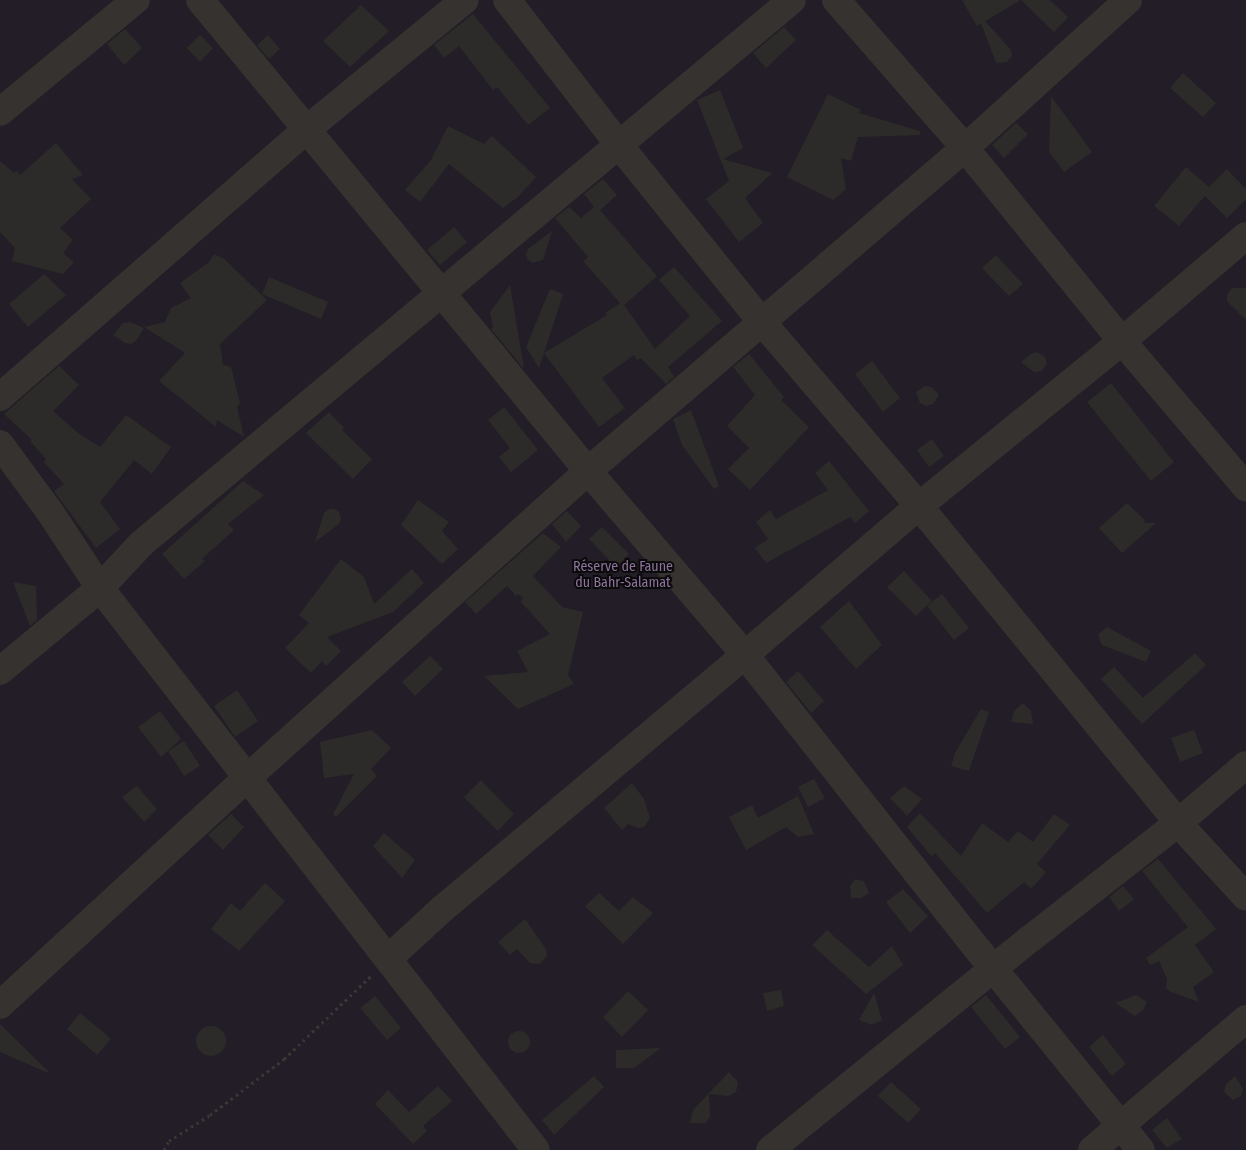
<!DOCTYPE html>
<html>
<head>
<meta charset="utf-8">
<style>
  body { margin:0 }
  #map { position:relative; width:1246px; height:1150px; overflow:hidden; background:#100f0f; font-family:"Fira Sans Condensed",sans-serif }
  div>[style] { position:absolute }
  .green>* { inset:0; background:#221d26 }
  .building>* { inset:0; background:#2d2b29 }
  .round { border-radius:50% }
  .path>* { height:3px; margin-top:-1.5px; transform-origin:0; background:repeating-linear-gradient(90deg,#3c3735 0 2.5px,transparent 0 6.5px) }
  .minor>* { height:28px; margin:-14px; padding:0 14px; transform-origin:14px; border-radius:14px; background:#35322f }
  span { translate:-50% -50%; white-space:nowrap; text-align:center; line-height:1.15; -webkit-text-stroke:4px #0b0a0a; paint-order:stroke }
  .park-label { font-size:14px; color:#8e739f }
</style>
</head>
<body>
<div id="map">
  <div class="green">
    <div style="clip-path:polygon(0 0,1246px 0,1246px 1150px,0 1150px)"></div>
  </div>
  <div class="building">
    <div style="clip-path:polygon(962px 0,1050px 0,1068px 17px,1054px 32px,1021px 0,985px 21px,1011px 50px,1012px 56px,1007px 62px,996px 63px,981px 23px,977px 26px)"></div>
    <div style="clip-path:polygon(361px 5px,389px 31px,350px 67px,323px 41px)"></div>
    <div style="clip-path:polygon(473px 14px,550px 108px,528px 125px,497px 87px,493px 90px,459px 46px,444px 58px,434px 45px)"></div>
    <div style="clip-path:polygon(784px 27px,796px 40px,766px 68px,753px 53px)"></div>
    <div style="clip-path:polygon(125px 29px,142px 48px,124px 65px,107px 44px)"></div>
    <div style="clip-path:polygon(200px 35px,213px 48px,200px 62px,187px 48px)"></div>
    <div style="clip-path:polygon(268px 35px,280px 49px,269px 59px,257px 45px)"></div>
    <div style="clip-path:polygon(1183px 73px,1216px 103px,1203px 117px,1170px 88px)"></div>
    <div style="clip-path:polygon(720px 90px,743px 148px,723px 159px,772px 173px,745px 198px,763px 223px,739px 242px,706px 199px,729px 181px,697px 100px)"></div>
    <div style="clip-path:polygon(828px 94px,861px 110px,859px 113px,920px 131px,920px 135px,858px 137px,851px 161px,841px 158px,846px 189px,833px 200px,787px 177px)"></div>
    <div style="clip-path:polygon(1051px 96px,1092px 152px,1064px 172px,1049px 152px)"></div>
    <div style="clip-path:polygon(1016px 123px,1028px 134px,1004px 158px,992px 145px)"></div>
    <div style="clip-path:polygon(448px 126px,484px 144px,492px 136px,536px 177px,518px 197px,503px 208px,449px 164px,420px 202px,405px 190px,431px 160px)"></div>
    <div style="clip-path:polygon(56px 143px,83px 175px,72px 179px,91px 199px,60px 228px,73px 240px,63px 253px,74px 262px,63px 274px,12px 261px,15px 248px,0 232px,0 161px,14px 173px,17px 171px,20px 175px)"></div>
    <div style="clip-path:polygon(1186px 167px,1209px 187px,1227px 169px,1246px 189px,1246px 199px,1227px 218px,1205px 196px,1179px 226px,1154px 206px)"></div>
    <div style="clip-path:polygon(603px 179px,617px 195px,600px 210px,657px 276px,624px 305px,655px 349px,690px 316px,659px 280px,674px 267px,722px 321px,668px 367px,674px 377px,666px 384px,641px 358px,637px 360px,634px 355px,602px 378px,625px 408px,599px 427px,544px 353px,539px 368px,526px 347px,550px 289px,563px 294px,544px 353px,607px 315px,605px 313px,620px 303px,583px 261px,588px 257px,555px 218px,569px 207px,581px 218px,594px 207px,584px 194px)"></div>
    <div style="clip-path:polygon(454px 227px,467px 242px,440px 265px,427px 250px)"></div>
    <div style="clip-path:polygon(552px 231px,543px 260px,533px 263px,528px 260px,526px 254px,528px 249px)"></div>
    <div style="clip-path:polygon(214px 254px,223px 258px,267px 300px,220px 344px,223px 365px,231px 367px,240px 403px,237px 407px,244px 437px,217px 420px,216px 427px,159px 381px,185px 353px,144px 327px,165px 322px,171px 308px,191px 298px,180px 283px,209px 262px)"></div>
    <div style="clip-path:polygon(996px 255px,1023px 284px,1009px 296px,982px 268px)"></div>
    <div style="clip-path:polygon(44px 274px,66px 295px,28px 327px,9px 304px)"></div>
    <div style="clip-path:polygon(269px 277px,328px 302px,321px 319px,262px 294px)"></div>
    <div style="clip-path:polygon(510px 285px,524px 369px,491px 329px,493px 327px,490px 312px)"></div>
    <div style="clip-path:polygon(1232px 288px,1246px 288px,1246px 320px,1227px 301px,1227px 295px)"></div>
    <div style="clip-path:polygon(130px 322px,144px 328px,136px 341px,131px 344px,125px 343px,113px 335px,123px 323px)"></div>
    <div style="clip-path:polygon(1037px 352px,1045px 357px,1047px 363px,1042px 371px,1034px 372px,1021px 362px,1031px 354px)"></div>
    <div style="clip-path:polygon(749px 354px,784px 397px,781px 400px,809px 427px,750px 490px,728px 469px,749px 448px,727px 426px,755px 395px,733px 367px)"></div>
    <div style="clip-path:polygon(872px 361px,900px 398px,883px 412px,855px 374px)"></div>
    <div style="clip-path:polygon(59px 366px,79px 385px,53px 411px,78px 433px,100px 447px,126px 415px,171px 447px,152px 474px,134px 460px,100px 502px,120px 529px,96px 548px,54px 491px,64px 484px,44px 462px,46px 459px,30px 441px,32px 440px,4px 414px)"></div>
    <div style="clip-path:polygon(1111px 383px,1174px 462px,1151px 481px,1087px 402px)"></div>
    <div style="clip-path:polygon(925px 386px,932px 387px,939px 395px,933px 404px,926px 406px,920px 403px,916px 392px)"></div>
    <div style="clip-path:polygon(504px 407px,538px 450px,511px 472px,499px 457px,510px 448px,488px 420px)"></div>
    <div style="clip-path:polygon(691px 410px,719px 486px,714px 489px,682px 445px,673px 419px)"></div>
    <div style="clip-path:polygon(329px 412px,344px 428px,342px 430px,372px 459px,353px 479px,306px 433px)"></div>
    <div style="clip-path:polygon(932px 439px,944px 456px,929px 467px,917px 450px)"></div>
    <div style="clip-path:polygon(829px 461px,869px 511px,855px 523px,850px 517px,766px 563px,755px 548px,768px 539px,756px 522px,770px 510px,776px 519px,828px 490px,815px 473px)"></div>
    <div style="clip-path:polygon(243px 481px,264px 495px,228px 524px,234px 530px,202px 559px,205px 561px,184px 579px,162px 554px)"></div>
    <div style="clip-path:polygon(418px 500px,449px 522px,442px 531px,458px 549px,442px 564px,401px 525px)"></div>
    <div style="clip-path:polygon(1127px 503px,1145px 520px,1143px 523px,1156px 523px,1122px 553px,1099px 528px)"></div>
    <div style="clip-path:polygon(329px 509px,334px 509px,339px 512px,341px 518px,339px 524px,315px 542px,324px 513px)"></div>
    <div style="clip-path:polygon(567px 511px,581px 526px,566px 542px,552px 524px)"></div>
    <div style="clip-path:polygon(602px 527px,629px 554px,616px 567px,589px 539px)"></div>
    <div style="clip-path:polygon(543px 533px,561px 547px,533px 576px,562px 607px,583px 612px,568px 675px,574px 684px,518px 709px,484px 676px,528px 672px,517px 651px,550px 634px,521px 602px,523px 598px,518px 594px,516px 596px,507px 586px,476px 614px,465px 602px)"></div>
    <div style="clip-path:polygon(341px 559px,364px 577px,374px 604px,412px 569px,424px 583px,393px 612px,327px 637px,341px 651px,326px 666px,322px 661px,311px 673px,285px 648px,309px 623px,299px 615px)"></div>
    <div style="clip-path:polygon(904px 571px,932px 601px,916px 616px,887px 587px)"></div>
    <div style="clip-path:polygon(13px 582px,36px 586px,37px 620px,30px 626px)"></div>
    <div style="clip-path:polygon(942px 594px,969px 628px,954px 640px,927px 606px)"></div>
    <div style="clip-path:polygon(849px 601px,882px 645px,856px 669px,820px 627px)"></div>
    <div style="clip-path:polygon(1107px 627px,1151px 651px,1146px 662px,1102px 645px,1098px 635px)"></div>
    <div style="clip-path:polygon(1195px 653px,1206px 665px,1142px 724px,1101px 679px,1114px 667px,1143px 698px)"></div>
    <div style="clip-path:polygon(430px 656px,443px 669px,415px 696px,402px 682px)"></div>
    <div style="clip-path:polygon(798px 671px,824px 701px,811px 713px,786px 682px)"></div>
    <div style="clip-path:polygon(237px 690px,258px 721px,235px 737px,214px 706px)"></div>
    <div style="clip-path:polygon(1023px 703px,1031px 711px,1033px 724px,1011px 722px,1014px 711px)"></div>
    <div style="clip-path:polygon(981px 709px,989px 712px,969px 771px,951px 766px,955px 753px)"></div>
    <div style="clip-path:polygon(160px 711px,181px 739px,161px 757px,138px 727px)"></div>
    <div style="clip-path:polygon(372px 730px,391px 748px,371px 769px,377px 776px,336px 817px,333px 814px,354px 774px,324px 778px,320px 742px)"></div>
    <div style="clip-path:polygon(1194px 730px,1203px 753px,1180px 762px,1171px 738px)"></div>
    <div style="clip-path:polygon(184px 741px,200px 766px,184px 776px,168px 751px)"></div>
    <div style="clip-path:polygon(814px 779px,825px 798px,808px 807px,798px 787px)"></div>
    <div style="clip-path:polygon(481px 780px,514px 814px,498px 831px,464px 797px)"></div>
    <div style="clip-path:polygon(632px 783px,644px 799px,650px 818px,644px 827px,638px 828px,628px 824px,622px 830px,604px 808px)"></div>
    <div style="clip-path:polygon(137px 786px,157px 809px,144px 822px,122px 797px)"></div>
    <div style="clip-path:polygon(904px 786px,922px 799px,907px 816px,890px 798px)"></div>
    <div style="clip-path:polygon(798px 796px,814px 834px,798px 837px,786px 827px,746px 850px,729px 817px,752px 805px,758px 818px)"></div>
    <div style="clip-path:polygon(920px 813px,961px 856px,982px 823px,1008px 842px,1018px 831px,1033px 842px,1054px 814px,1070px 825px,1037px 864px,1046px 872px,1031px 889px,1024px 882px,987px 913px,935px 853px,932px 857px,907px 827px)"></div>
    <div style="clip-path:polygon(231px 814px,244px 827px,223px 850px,208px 835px)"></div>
    <div style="clip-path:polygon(384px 833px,415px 860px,402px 878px,373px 846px)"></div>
    <div style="clip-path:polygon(1158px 859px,1216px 929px,1195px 945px,1214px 972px,1193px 987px,1199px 1002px,1171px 992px,1166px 988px,1167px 979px,1159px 961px,1150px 965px,1146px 958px,1188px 927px,1142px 871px)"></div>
    <div style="clip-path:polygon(855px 879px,863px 881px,866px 885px,869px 893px,861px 898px,851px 898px,850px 886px)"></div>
    <div style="clip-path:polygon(265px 883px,285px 901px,239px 951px,211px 929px,231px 903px,240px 911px)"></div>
    <div style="clip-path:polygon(1123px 886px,1134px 899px,1119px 911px,1109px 897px)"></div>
    <div style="clip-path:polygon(903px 889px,928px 916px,910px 933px,886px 902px)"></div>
    <div style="clip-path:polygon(599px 893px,619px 911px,633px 897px,653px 913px,623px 944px,585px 906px)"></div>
    <div style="clip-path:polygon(525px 919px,546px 949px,547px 956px,540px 964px,530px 963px,517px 949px,510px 955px,498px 942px)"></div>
    <div style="clip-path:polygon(827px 930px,869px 967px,892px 946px,903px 965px,866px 994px,812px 945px)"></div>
    <div style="clip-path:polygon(781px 990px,784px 1006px,767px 1011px,763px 993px)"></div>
    <div style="clip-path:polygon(628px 991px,648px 1010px,622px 1037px,603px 1017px)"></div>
    <div style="clip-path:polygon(874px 993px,882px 1020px,872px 1025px,859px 1020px)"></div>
    <div style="clip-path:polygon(986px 995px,1020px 1037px,1005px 1049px,971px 1007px)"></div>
    <div style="clip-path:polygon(1136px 995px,1147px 1002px,1143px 1010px,1135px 1016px,1115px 1003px)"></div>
    <div style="clip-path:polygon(375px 996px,401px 1028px,387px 1040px,360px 1008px)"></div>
    <div style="clip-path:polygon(80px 1013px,111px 1039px,97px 1055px,67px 1029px)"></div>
    <div style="clip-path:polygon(0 1024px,49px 1072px,48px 1073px,0 1052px)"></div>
    <div class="round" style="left:196px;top:1026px;width:30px;height:30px"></div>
    <div class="round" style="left:508px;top:1031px;width:22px;height:22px"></div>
    <div style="clip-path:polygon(1103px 1035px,1126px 1064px,1112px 1076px,1089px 1047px)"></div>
    <div style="clip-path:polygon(661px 1048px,634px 1068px,616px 1068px,616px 1050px)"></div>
    <div style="clip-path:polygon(729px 1072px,738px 1082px,736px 1092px,728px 1096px,709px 1094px,710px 1117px,706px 1123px,690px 1123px,693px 1110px)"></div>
    <div style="clip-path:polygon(594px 1076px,604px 1087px,554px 1135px,542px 1120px)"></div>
    <div style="clip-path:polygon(1235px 1076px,1243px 1089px,1241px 1096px,1233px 1100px,1224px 1092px,1226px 1084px)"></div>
    <div style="clip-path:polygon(891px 1082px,921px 1109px,908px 1123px,878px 1096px)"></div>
    <div style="clip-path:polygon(438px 1086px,452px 1101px,423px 1126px,427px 1131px,413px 1144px,375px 1104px,388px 1090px,409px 1112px)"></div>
    <div style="clip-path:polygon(1167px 1118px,1182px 1139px,1167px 1148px,1152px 1130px)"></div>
  </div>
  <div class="path">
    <div style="left:164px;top:1150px;width:10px;rotate:-61deg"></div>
    <div style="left:169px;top:1141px;width:49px;rotate:-32.4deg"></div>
    <div style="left:210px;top:1115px;width:93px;rotate:-37.1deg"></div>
    <div style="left:284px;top:1059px;width:120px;rotate:-43.7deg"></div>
  </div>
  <div class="minor">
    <div style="left:200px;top:0;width:610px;rotate:50.52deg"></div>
    <div style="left:588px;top:471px;width:242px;rotate:49.5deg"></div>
    <div style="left:745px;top:655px;width:377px;rotate:51.7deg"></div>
    <div style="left:979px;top:951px;width:257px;rotate:50.9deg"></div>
    <div style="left:507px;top:0;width:183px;rotate:52.3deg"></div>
    <div style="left:619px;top:145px;width:228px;rotate:51.1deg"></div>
    <div style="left:762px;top:322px;width:242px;rotate:49.5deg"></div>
    <div style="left:919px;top:506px;width:409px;rotate:50.7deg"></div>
    <div style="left:1178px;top:823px;width:100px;rotate:47.4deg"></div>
    <div style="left:836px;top:0;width:196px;rotate:48.9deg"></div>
    <div style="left:965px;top:148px;width:249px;rotate:50.9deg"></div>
    <div style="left:1122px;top:341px;width:192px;rotate:49.7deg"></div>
    <div style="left:0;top:112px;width:176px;rotate:-39.5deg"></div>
    <div style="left:0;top:397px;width:406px;rotate:-41.1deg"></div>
    <div style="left:306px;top:130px;width:205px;rotate:-39.3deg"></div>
    <div style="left:0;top:444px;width:84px;rotate:53.7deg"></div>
    <div style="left:50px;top:512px;width:91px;rotate:56.7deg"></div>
    <div style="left:100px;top:588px;width:711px;rotate:52.2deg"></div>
    <div style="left:0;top:671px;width:130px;rotate:-39.7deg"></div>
    <div style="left:100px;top:588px;width:60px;rotate:-47deg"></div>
    <div style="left:141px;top:544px;width:848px;rotate:-39.88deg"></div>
    <div style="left:389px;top:958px;width:71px;rotate:-42.7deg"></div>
    <div style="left:441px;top:910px;width:397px;rotate:-40deg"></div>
    <div style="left:745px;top:655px;width:229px;rotate:-40.6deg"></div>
    <div style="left:919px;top:506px;width:262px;rotate:-39.1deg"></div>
    <div style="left:1122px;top:341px;width:162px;rotate:-40.3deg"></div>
    <div style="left:0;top:1005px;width:334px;rotate:-42.6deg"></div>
    <div style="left:246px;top:779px;width:460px;rotate:-42deg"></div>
    <div style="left:588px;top:471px;width:496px;rotate:-40.6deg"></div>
    <div style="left:965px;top:148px;width:220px;rotate:-42.2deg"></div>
    <div style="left:770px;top:1150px;width:335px;rotate:-39.1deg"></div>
    <div style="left:1030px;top:939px;width:188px;rotate:-38.1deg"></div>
    <div style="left:1178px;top:823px;width:89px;rotate:-40.5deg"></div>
    <div style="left:1092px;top:1150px;width:202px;rotate:-40.4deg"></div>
  </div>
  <div class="park-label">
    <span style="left:623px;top:575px">Réserve de Faune<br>du Bahr-Salamat</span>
  </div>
</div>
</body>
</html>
